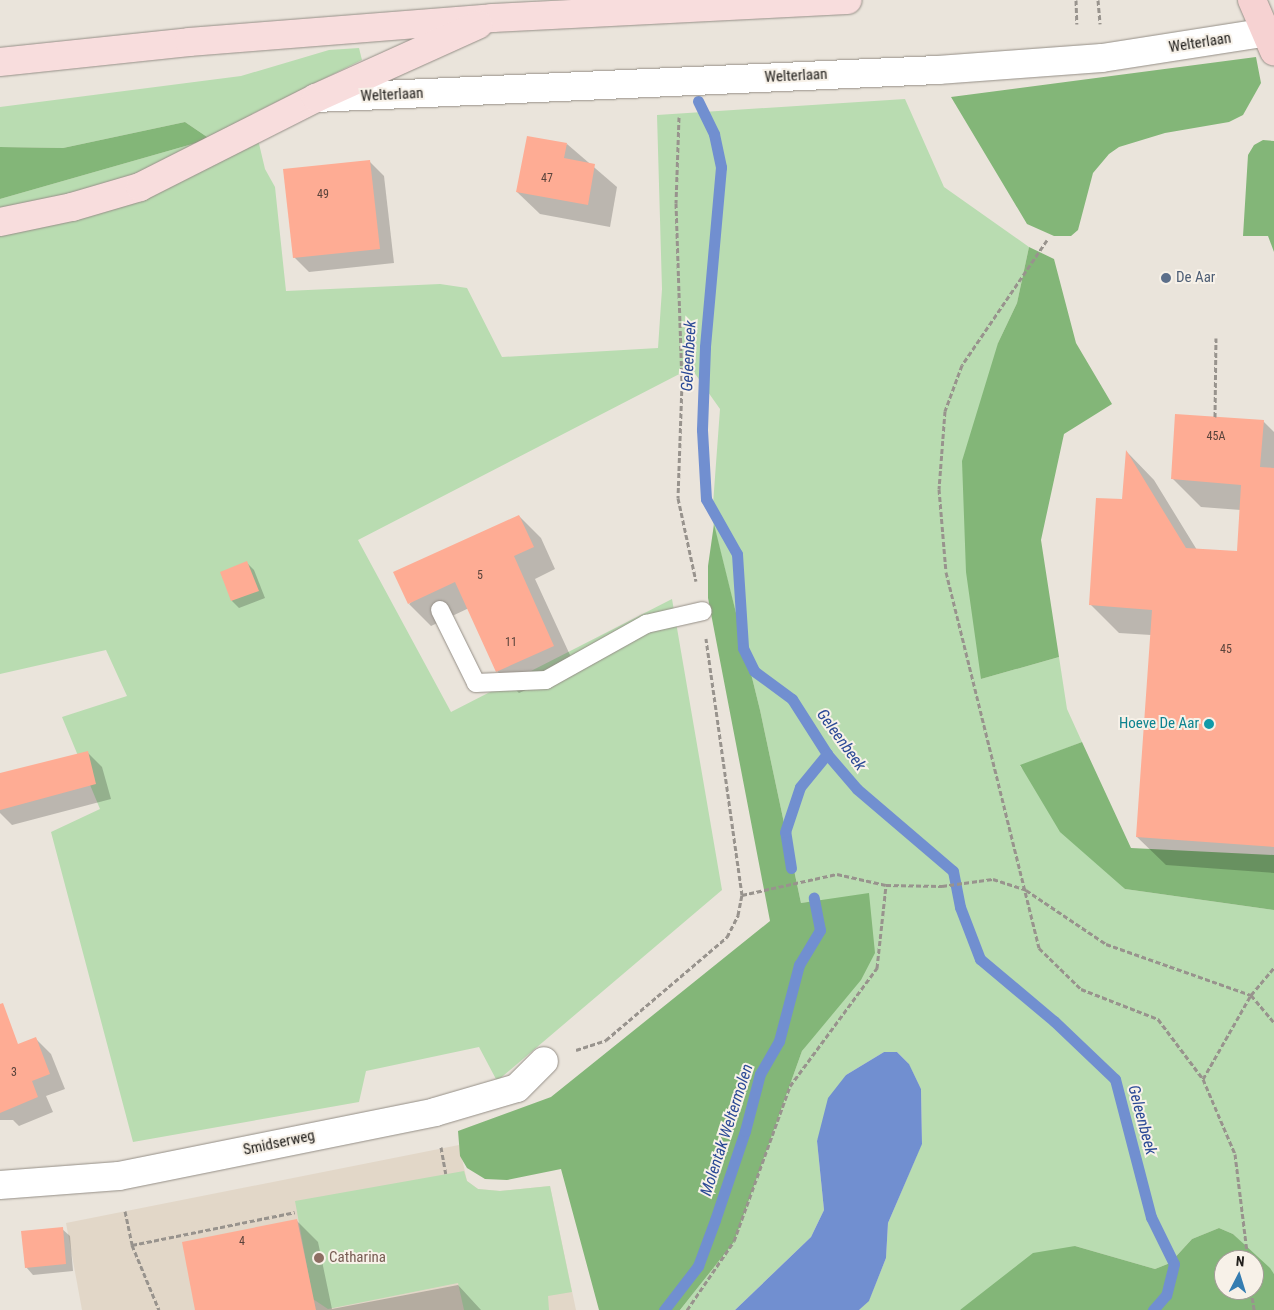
<!DOCTYPE html>
<html>
<head>
<meta charset="utf-8">
<style>
  body { margin:0 }
  #map { position:relative; width:1274px; height:1310px; overflow:hidden; background:#eae4db; font-family:"Roboto Condensed",sans-serif }
  div>[style] { position:absolute }
  .built>* { inset:0; background:#e2d7c8 }
  .green>* { inset:0; background:#b9dcb1 }
  .forest>* { inset:0; background:#83b678 }
  .water>* { inset:0; background:#718fd0 }
  .shadow>* { inset:0; background:#0003 }
  .stream>* { height:11px; margin:-5.5px; padding:0 5.5px; transform-origin:5.5px; border-radius:5.5px; background:#718fd0 }
  .building>* { inset:0; background:#feac94 }
  .path>* { height:3px; margin-top:-1.5px; transform-origin:0; background:repeating-linear-gradient(90deg,#98938d 0 5px,transparent 0 7.5px) }
  .roads { filter:drop-shadow(0 0 1px #958f87) drop-shadow(0 0 1px #958f87) }
  .service>* { height:18px; margin:-9px; padding:0 9px; transform-origin:9px; border-radius:9px; background:#fff }
  .minor>* { height:28px; margin:-14px; padding:0 14px; transform-origin:14px; border-radius:14px; background:#fff }
  .primary>* { height:28px; margin:-14px; padding:0 14px; transform-origin:14px; border-radius:14px; background:#f8dddd }
  .trunk>* { height:28px; margin:-14px; padding:0 14px; transform-origin:14px; border-radius:14px; background:#f6d2d2 }
  .dots>* { width:14px; height:14px; translate:-50% -50%; box-sizing:border-box; border:2px solid #f7f1e8; border-radius:50% }
  span { translate:-50% -50%; white-space:nowrap; text-align:center; line-height:1.15; -webkit-text-stroke:4px #f7f1e8; paint-order:stroke }
  .number-label { font-size:12px; color:#59433b }
  .number-label span { -webkit-text-stroke-width:0 }
  .street-label { font-size:15px; color:#22201d }
  .service-label { font-size:15px; color:#4e5e75 }
  .left { translate:0 -50%; text-align:left }
  .culture-label { font-size:15px; color:#0d838f }
  .right { translate:-100% -50%; text-align:right }
  .education-label { font-size:15px; color:#785e54 }
  .water-label { font-size:16px; color:#294895; font-style:italic }
  .north { position:absolute; left:1214px; top:1250px; width:50px; height:50px; box-sizing:border-box; background:#f7f1e8; border:1px solid #a29d97; border-radius:50%; rotate:5deg; font-size:14px; font-weight:700; line-height:20px; text-align:center; color:#22201d }
  .north::after { content:''; display:block; margin:auto; width:18px; height:22px; background:#357db1; clip-path:polygon(50% 0,100% 100%,50% 72%,0 100%) }
</style>
</head>
<body>
<div id="map">
  <div class="built">
    <div style="clip-path:polygon(459px 1145px,467px 1181px,478px 1189px,500px 1191px,550px 1186px,576px 1310px,82px 1310px,66px 1223px)"></div>
  </div>
  <div class="green">
    <div style="clip-path:polygon(359px 48px,362px 60px,252px 114px,265px 169px,275px 187px,286px 291px,440px 284px,467px 288px,502px 357px,658px 348px,662px 289px,657px 115px,905px 99px,944px 187px,1029px 247px,1017px 303px,998px 343px,981px 679px,1059px 657px,1067px 709px,1082px 742px,1020px 766px,1125px 889px,1274px 910px,1274px 1274px,1233px 1234px,1219px 1228px,1192px 1239px,1170px 1263px,1155px 1269px,1075px 1246px,960px 1310px,859px 1310px,869px 1300px,886px 1258px,888px 1223px,922px 1143px,921px 1089px,908px 1063px,897px 1052px,884px 1052px,846px 1075px,817px 1141px,824px 1210px,811px 1237px,735px 1310px,680px 1310px,734px 1242px,802px 1051px,829px 1014px,818px 901px,801px 903px,760px 710px,712px 518px,720px 409px,691px 368px,358px 540px,451px 712px,672px 599px,722px 890px,497px 1081px,479px 1047px,366px 1071px,359px 1102px,133px 1142px,51px 832px,100px 809px,62px 717px,127px 696px,106px 650px,0 674px,0 199px,210px 139px,185px 122px,63px 148px,0 147px,0 107px,241px 76px,329px 50px)"></div>
    <div style="clip-path:polygon(464px 1171px,467px 1181px,478px 1189px,500px 1191px,550px 1186px,572px 1292px,548px 1296px,549px 1310px,464px 1310px,458px 1283px,328px 1309px,313px 1299px,295px 1201px)"></div>
  </div>
  <div class="forest">
    <div style="clip-path:polygon(1256px 57px,1261px 83px,1243px 115px,1229px 122px,1165px 133px,1119px 147px,1109px 154px,1093px 173px,1078px 230px,1071px 236px,1054px 236px,1027px 224px,951px 97px)"></div>
    <div style="clip-path:polygon(185px 122px,210px 139px,0 199px,0 147px,63px 148px)"></div>
    <div style="clip-path:polygon(1263px 140px,1274px 141px,1274px 252px,1268px 236px,1243px 236px,1248px 155px,1254px 145px)"></div>
    <div style="clip-path:polygon(1029px 247px,1054px 259px,1076px 343px,1112px 404px,1064px 434px,1041px 540px,1059px 657px,981px 679px,966px 572px,962px 461px,998px 343px,1017px 303px)"></div>
    <div style="clip-path:polygon(714px 524px,760px 710px,801px 903px,869px 893px,875px 953px,861px 980px,802px 1051px,734px 1242px,680px 1310px,599px 1310px,561px 1169px,507px 1180px,485px 1179px,467px 1168px,460px 1156px,458px 1131px,551px 1097px,770px 921px,708px 598px,708px 566px)"></div>
    <div style="clip-path:polygon(1082px 742px,1131px 848px,1274px 855px,1274px 910px,1125px 889px,1060px 832px,1020px 765px)"></div>
    <div style="clip-path:polygon(evenodd,1219px 1228px,1233px 1234px,1270px 1268px,1274px 1274px,1274px 1310px,960px 1310px,1033px 1253px,1075px 1246px,1155px 1269px,1170px 1263px,1192px 1239px,1219px 1228px,1224px 1260px,1254px 1260px,1254px 1290px,1224px 1290px,1224px 1260px)"></div>
  </div>
  <div class="water">
    <div style="clip-path:polygon(884px 1052px,897px 1052px,909px 1064px,921px 1089px,922px 1144px,888px 1223px,886px 1258px,869px 1301px,859px 1310px,735px 1310px,811px 1237px,824px 1210px,817px 1141px,828px 1098px,846px 1075px)"></div>
  </div>
  <div class="shadow">
    <div style="clip-path:polygon(567px 144px,617px 187px,610px 227px,540px 214px,517px 192px)"></div>
    <div style="clip-path:polygon(369px 161px,384px 176px,394px 263px,309px 272px,294px 257px)"></div>
    <div style="clip-path:polygon(1263px 421px,1274px 432px,1274px 873px,1166px 865px,1137px 837px,1151px 635px,1119px 633px,1090px 604px,1123px 501px,1127px 452px,1154px 480px,1197px 550px,1238px 552px,1241px 510px,1201px 507px,1172px 478px)"></div>
    <div style="clip-path:polygon(519px 516px,541px 538px,555px 569px,535px 579px,576px 668px,519px 693px,497px 671px,469px 608px,431px 626px,409px 604px)"></div>
    <div style="clip-path:polygon(247px 563px,254px 570px,265px 598px,239px 608px,232px 601px,221px 573px)"></div>
    <div style="clip-path:polygon(87px 752px,102px 767px,111px 799px,12px 825px,0 813px,0 775px)"></div>
    <div style="clip-path:polygon(36px 1039px,51px 1054px,65px 1089px,46px 1096px,53px 1112px,19px 1126px,13px 1120px,0 1120px,0 1052px)"></div>
    <div style="clip-path:polygon(296px 1220px,318px 1242px,332px 1309px,458px 1285px,481px 1310px,197px 1310px)"></div>
    <div style="clip-path:polygon(62px 1229px,70px 1236px,73px 1271px,33px 1275px,26px 1267px)"></div>
  </div>
  <div class="stream">
    <div style="left:698px;top:101px;width:37px;rotate:64deg"></div>
    <div style="left:714px;top:134px;width:34px;rotate:78deg"></div>
    <div style="left:721px;top:167px;width:181px;rotate:95.1deg"></div>
    <div style="left:705px;top:347px;width:83px;rotate:92.1deg"></div>
    <div style="left:702px;top:430px;width:69px;rotate:86.7deg"></div>
    <div style="left:706px;top:499px;width:63px;rotate:60.6deg"></div>
    <div style="left:737px;top:554px;width:94px;rotate:86.3deg"></div>
    <div style="left:743px;top:648px;width:25px;rotate:64deg"></div>
    <div style="left:754px;top:671px;width:47px;rotate:36.4deg"></div>
    <div style="left:792px;top:699px;width:65px;rotate:57.5deg"></div>
    <div style="left:827px;top:754px;width:46px;rotate:49.4deg"></div>
    <div style="left:857px;top:789px;width:126px;rotate:40.5deg"></div>
    <div style="left:953px;top:871px;width:37px;rotate:79deg"></div>
    <div style="left:960px;top:907px;width:56px;rotate:69deg"></div>
    <div style="left:980px;top:959px;width:97px;rotate:40deg"></div>
    <div style="left:1054px;top:1021px;width:84px;rotate:43.6deg"></div>
    <div style="left:1115px;top:1079px;width:143px;rotate:75.4deg"></div>
    <div style="left:1151px;top:1217px;width:52px;rotate:63.9deg"></div>
    <div style="left:1174px;top:1264px;width:32px;rotate:104deg"></div>
    <div style="left:1166px;top:1295px;width:20px;rotate:131deg"></div>
    <div style="left:791px;top:868px;width:36px;rotate:-99deg"></div>
    <div style="left:785px;top:832px;width:47px;rotate:-71.6deg"></div>
    <div style="left:800px;top:787px;width:43px;rotate:-50.7deg"></div>
    <div style="left:664px;top:1310px;width:56px;rotate:-52.3deg"></div>
    <div style="left:698px;top:1266px;width:49px;rotate:-69.7deg"></div>
    <div style="left:715px;top:1220px;width:94px;rotate:-71.4deg"></div>
    <div style="left:745px;top:1131px;width:59px;rotate:-75.3deg"></div>
    <div style="left:760px;top:1074px;width:38px;rotate:-60deg"></div>
    <div style="left:779px;top:1041px;width:79px;rotate:-75.3deg"></div>
    <div style="left:799px;top:965px;width:41px;rotate:-59deg"></div>
    <div style="left:820px;top:930px;width:33px;rotate:-101deg"></div>
  </div>
  <div class="building">
    <div style="clip-path:polygon(527px 136px,567px 143px,564px 158px,595px 164px,588px 205px,516px 192px)"></div>
    <div style="clip-path:polygon(370px 160px,380px 249px,293px 258px,283px 169px)"></div>
    <div style="clip-path:polygon(1175px 414px,1264px 420px,1260px 467px,1274px 468px,1274px 847px,1136px 837px,1152px 610px,1089px 605px,1096px 498px,1122px 499px,1126px 450px,1186px 548px,1237px 551px,1241px 485px,1171px 479px)"></div>
    <div style="clip-path:polygon(519px 515px,534px 547px,514px 556px,554px 646px,496px 672px,455px 582px,408px 604px,393px 572px)"></div>
    <div style="clip-path:polygon(247px 561px,259px 591px,231px 601px,220px 572px)"></div>
    <div style="clip-path:polygon(88px 751px,96px 784px,0 810px,0 773px)"></div>
    <div style="clip-path:polygon(3px 1003px,18px 1044px,36px 1037px,50px 1074px,32px 1081px,38px 1097px,0 1113px,0 1004px)"></div>
    <div style="clip-path:polygon(297px 1219px,316px 1310px,195px 1310px,182px 1242px)"></div>
    <div style="clip-path:polygon(63px 1227px,66px 1264px,25px 1268px,21px 1231px)"></div>
  </div>
  <div class="path">
    <div style="left:1076px;top:0;width:24px;rotate:88deg"></div>
    <div style="left:1098px;top:0;width:24px;rotate:85deg"></div>
    <div style="left:679px;top:117px;width:86px;rotate:92deg"></div>
    <div style="left:676px;top:203px;width:180px;rotate:88.1deg"></div>
    <div style="left:682px;top:383px;width:115px;rotate:92deg"></div>
    <div style="left:678px;top:498px;width:85px;rotate:77.8deg"></div>
    <div style="left:1047px;top:240px;width:151px;rotate:124.2deg"></div>
    <div style="left:962px;top:365px;width:49px;rotate:110.3deg"></div>
    <div style="left:945px;top:411px;width:78px;rotate:94.4deg"></div>
    <div style="left:939px;top:489px;width:83px;rotate:85.2deg"></div>
    <div style="left:946px;top:572px;width:387px;rotate:76.1deg"></div>
    <div style="left:1039px;top:948px;width:59px;rotate:44.3deg"></div>
    <div style="left:1081px;top:989px;width:83px;rotate:21.3deg"></div>
    <div style="left:1158px;top:1019px;width:75px;rotate:53.1deg"></div>
    <div style="left:1203px;top:1079px;width:82px;rotate:66.9deg"></div>
    <div style="left:1235px;top:1154px;width:107px;rotate:83deg"></div>
    <div style="left:1215px;top:417px;width:79px;rotate:-89.3deg"></div>
    <div style="left:742px;top:895px;width:97px;rotate:-12.5deg"></div>
    <div style="left:837px;top:874px;width:50px;rotate:12.7deg"></div>
    <div style="left:886px;top:885px;width:56px;rotate:1deg"></div>
    <div style="left:942px;top:886px;width:51px;rotate:-7.8deg"></div>
    <div style="left:993px;top:879px;width:35px;rotate:18deg"></div>
    <div style="left:1026px;top:890px;width:97px;rotate:34deg"></div>
    <div style="left:1106px;top:944px;width:154px;rotate:19.4deg"></div>
    <div style="left:1251px;top:995px;width:35px;rotate:50deg"></div>
    <div style="left:576px;top:1050px;width:32px;rotate:-18deg"></div>
    <div style="left:606px;top:1040px;width:159px;rotate:-40.4deg"></div>
    <div style="left:727px;top:937px;width:25px;rotate:-63deg"></div>
    <div style="left:738px;top:915px;width:20px;rotate:-79deg"></div>
    <div style="left:742px;top:895px;width:259px;rotate:-98deg"></div>
    <div style="left:1203px;top:1079px;width:97px;rotate:-60.3deg"></div>
    <div style="left:1251px;top:995px;width:35px;rotate:-50deg"></div>
    <div style="left:441px;top:1147px;width:27px;rotate:80deg"></div>
    <div style="left:125px;top:1211px;width:35px;rotate:78deg"></div>
    <div style="left:132px;top:1245px;width:70px;rotate:67.4deg"></div>
    <div style="left:132px;top:1245px;width:166px;rotate:-11.4deg"></div>
    <div style="left:1251px;top:1290px;width:20px;rotate:81deg"></div>
    <div style="left:687px;top:1310px;width:83px;rotate:-55.7deg"></div>
    <div style="left:734px;top:1241px;width:165px;rotate:-70.1deg"></div>
    <div style="left:790px;top:1086px;width:147px;rotate:-53.6deg"></div>
    <div style="left:877px;top:968px;width:83px;rotate:-83.8deg"></div>
  </div>
  <div class="roads">
    <div class="service">
      <div style="left:440px;top:610px;width:81px;rotate:63.7deg"></div>
      <div style="left:476px;top:683px;width:70px;rotate:-2.5deg"></div>
      <div style="left:546px;top:680px;width:115px;rotate:-29.2deg"></div>
      <div style="left:646px;top:624px;width:58px;rotate:-12.8deg"></div>
    </div>
    <div class="minor">
      <div style="left:316px;top:98px;width:623px;rotate:-2.58deg"></div>
      <div style="left:938px;top:70px;width:164px;rotate:-4.2deg"></div>
      <div style="left:1102px;top:58px;width:174px;rotate:-8.9deg"></div>
      <div style="left:0;top:1185px;width:119px;rotate:-4.3deg"></div>
      <div style="left:119px;top:1176px;width:322px;rotate:-11.4deg"></div>
      <div style="left:435px;top:1112px;width:85px;rotate:-16.3deg"></div>
      <div style="left:517px;top:1088px;width:38px;rotate:-45deg"></div>
    </div>
    <div class="primary">
      <div style="left:0;top:62px;width:190px;rotate:-6deg"></div>
      <div style="left:189px;top:42px;width:304px;rotate:-4.5deg"></div>
      <div style="left:492px;top:18px;width:356px;rotate:-2.9deg"></div>
      <div style="left:0;top:222px;width:74px;rotate:-11.8deg"></div>
      <div style="left:72px;top:207px;width:71px;rotate:-16.4deg"></div>
      <div style="left:140px;top:187px;width:197px;rotate:-26.8deg"></div>
      <div style="left:316px;top:98px;width:178px;rotate:-24.3deg"></div>
    </div>
    <div class="trunk">
      <div style="left:1252px;top:0;width:56px;rotate:66.7deg"></div>
    </div>
  </div>
  <div class="dots">
    <div style="left:1166px;top:278px;background:#5c6f8a"></div>
    <div style="left:1209px;top:724px;background:#0f9aa8"></div>
    <div style="left:319px;top:1258px;background:#8d6e63"></div>
  </div>
  <div class="number-label">
    <span style="left:547px;top:179px">47</span>
    <span style="left:323px;top:195px">49</span>
    <span style="left:1216px;top:437px">45A</span>
    <span style="left:480px;top:576px">5</span>
    <span style="left:511px;top:643px">11</span>
    <span style="left:1226px;top:650px">45</span>
    <span style="left:14px;top:1073px">3</span>
    <span style="left:242px;top:1242px">4</span>
  </div>
  <div class="street-label">
    <span style="left:1200px;top:43px;rotate:-9deg">Welterlaan</span>
    <span style="left:796px;top:76px;rotate:-3deg">Welterlaan</span>
    <span style="left:392px;top:95px;rotate:-3deg">Welterlaan</span>
    <span style="left:279px;top:1143px;rotate:-12deg">Smidserweg</span>
  </div>
  <div class="service-label">
    <span class="left" style="left:1176px;top:278px">De Aar</span>
  </div>
  <div class="culture-label">
    <span class="right" style="left:1199px;top:724px">Hoeve De Aar</span>
  </div>
  <div class="education-label">
    <span class="left" style="left:329px;top:1258px">Catharina</span>
  </div>
  <div class="water-label">
    <span style="left:689px;top:356px;rotate:-87deg">Geleenbeek</span>
    <span style="left:841px;top:740px;rotate:54deg">Geleenbeek</span>
    <span style="left:1142px;top:1120px;rotate:75deg">Geleenbeek</span>
    <span style="left:727px;top:1130px;rotate:-72deg">Molentak Weltermolen</span>
  </div>
  <div class="north">N</div>
</div>
</body>
</html>
